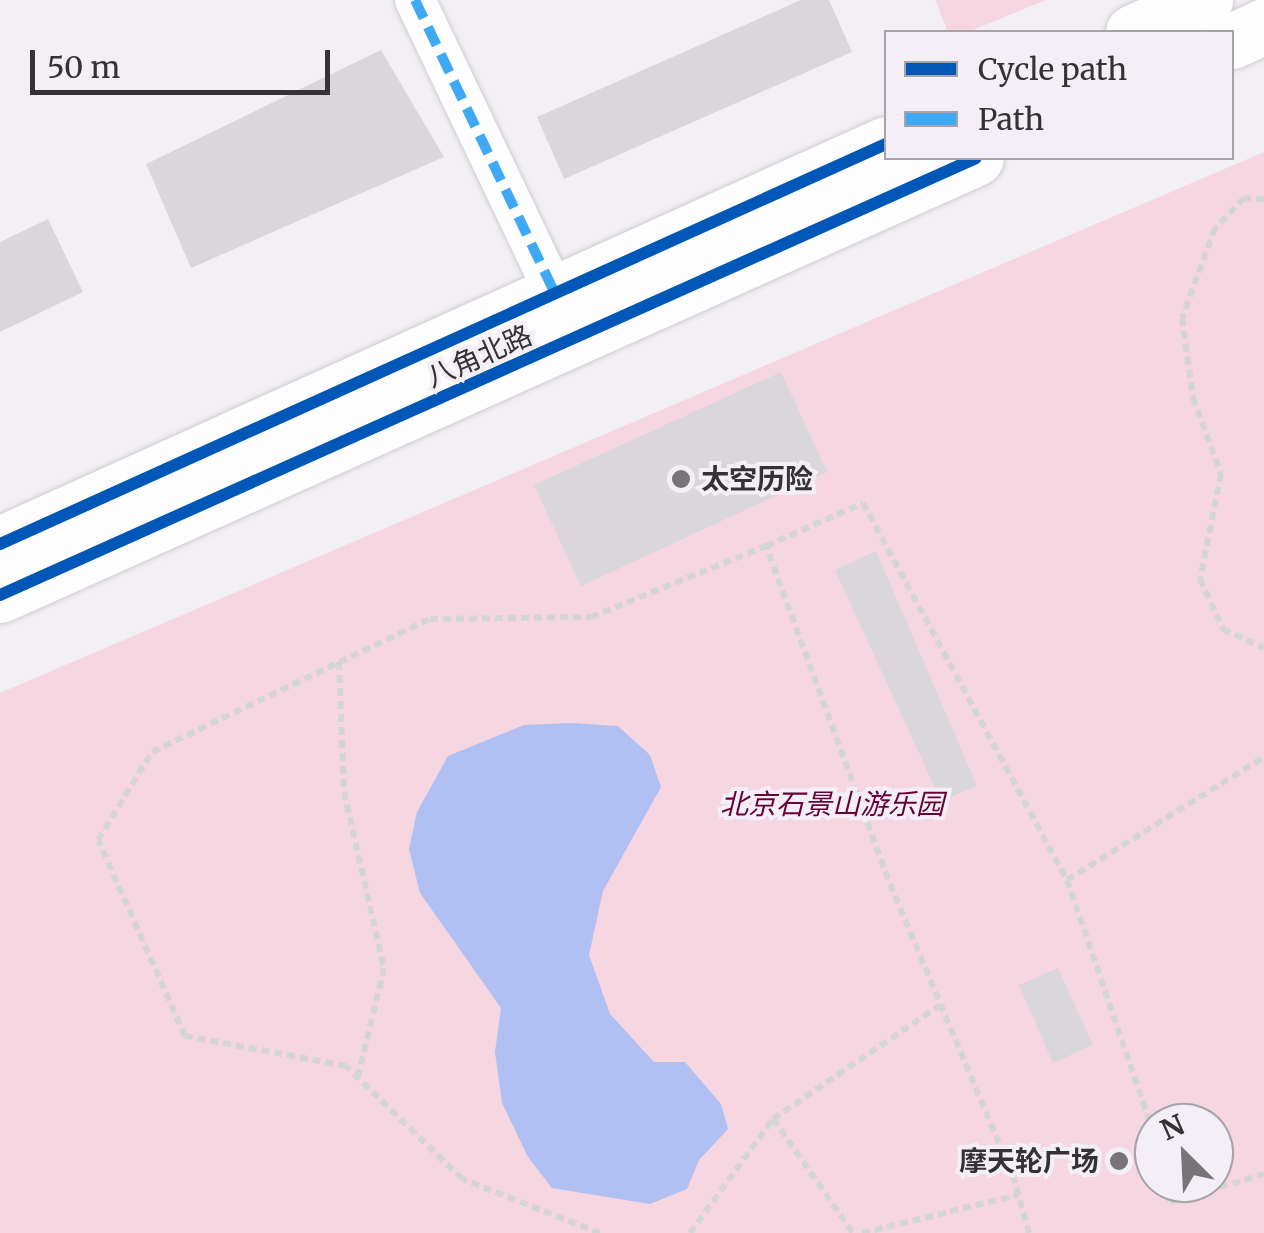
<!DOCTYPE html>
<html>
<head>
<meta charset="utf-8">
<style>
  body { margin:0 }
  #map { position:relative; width:1264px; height:1233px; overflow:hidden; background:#f3f0f5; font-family:Merriweather,"Noto Sans SC",serif }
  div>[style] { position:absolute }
  .green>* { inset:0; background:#f5d6e1 }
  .water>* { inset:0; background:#b0c0f3 }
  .building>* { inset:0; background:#d9d7db }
  .path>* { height:6px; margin-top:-3px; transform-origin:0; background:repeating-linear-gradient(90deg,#d5d5d6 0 8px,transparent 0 13px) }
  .roads { filter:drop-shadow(0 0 2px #d0cdd1) drop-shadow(0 0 2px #d0cdd1) }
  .street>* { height:40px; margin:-20px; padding:0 20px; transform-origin:20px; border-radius:20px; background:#fdfdfe }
  .secondary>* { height:55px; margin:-27.5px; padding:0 27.5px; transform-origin:27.5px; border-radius:27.5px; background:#fdfdfe }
  .quiet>* { height:10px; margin-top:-5px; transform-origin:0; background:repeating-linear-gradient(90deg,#3fa9f5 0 20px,transparent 0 30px) }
  .cycleway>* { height:12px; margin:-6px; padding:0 6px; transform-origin:6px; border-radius:6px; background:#0057b8 }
  .dots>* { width:28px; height:28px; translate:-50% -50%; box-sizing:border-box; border:5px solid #f4eff6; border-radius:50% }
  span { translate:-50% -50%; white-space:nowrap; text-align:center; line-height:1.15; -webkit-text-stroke:8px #f4eff6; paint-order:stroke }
  .street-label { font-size:28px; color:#343235 }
  .poi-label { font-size:28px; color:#343235; font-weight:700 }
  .left { translate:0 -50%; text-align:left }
  .right { translate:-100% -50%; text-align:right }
  .park-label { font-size:28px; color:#670036; font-style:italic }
  .legend { position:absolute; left:884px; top:30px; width:350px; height:130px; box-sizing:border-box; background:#f4eff6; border:2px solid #a7a3a9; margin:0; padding:12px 18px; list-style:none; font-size:30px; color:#343235 }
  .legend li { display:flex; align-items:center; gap:20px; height:50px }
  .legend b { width:50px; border:2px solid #a7a3a9 }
  .north { position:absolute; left:1134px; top:1103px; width:100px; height:100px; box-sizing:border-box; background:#f4eff6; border:2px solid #a7a3a9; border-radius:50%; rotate:336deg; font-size:28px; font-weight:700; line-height:40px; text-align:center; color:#343235 }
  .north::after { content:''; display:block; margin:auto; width:35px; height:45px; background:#777478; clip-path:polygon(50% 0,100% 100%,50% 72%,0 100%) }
  .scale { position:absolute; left:30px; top:50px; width:300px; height:45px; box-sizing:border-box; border:5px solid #343235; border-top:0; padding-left:12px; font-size:30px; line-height:35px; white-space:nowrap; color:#343235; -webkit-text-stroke:8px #f4eff6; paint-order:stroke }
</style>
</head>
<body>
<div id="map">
  <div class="green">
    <div style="clip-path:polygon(935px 0,1046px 0,968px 32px,948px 32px)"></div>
    <div style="clip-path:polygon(evenodd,1264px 152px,1264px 1233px,0 1233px,0 693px,1264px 152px,1154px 1123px,1214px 1123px,1214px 1183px,1154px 1183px,1154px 1123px)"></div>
  </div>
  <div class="water">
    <div style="clip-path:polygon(571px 723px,618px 726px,650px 755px,661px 787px,603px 891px,589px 955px,610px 1014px,654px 1062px,685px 1062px,721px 1104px,728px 1129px,699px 1160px,687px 1189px,650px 1204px,552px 1188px,528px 1157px,502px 1103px,495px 1052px,501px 1008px,420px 893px,409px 849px,417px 812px,448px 756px,524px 725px)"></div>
  </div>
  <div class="building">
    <div style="clip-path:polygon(801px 0,829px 0,852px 52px,564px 179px,537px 117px)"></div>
    <div style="clip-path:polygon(381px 50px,444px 157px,191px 268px,146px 164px)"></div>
    <div style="clip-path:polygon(48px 219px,83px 292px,0 332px,0 242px)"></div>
    <div style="clip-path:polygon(781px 372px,827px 472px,581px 586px,534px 485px)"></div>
    <div style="clip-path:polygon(876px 551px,977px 786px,941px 801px,835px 570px)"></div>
    <div style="clip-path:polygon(1058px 968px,1093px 1045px,1053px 1063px,1019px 985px)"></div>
  </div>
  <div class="path">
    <div style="left:1264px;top:199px;width:20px;rotate:-177deg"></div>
    <div style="left:1244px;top:198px;width:42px;rotate:134deg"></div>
    <div style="left:1215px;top:228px;width:96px;rotate:110.1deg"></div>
    <div style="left:1182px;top:318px;width:81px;rotate:82.2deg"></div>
    <div style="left:1193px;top:398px;width:81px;rotate:69.8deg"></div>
    <div style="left:1221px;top:474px;width:107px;rotate:101.3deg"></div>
    <div style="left:1200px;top:579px;width:55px;rotate:65.3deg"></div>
    <div style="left:1223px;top:629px;width:45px;rotate:24.9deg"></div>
    <div style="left:339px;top:662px;width:130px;rotate:87.8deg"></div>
    <div style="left:344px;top:792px;width:180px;rotate:77.2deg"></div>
    <div style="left:384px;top:968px;width:112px;rotate:103.4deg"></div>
    <div style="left:1067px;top:880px;width:232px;rotate:-32deg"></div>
    <div style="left:773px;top:1119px;width:139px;rotate:54.9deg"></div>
    <div style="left:1166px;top:1183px;width:19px;rotate:78deg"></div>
    <div style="left:1170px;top:1202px;width:98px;rotate:-16.6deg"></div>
    <div style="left:600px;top:1233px;width:148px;rotate:-158.6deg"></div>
    <div style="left:462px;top:1179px;width:162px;rotate:-135.8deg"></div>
    <div style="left:346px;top:1066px;width:164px;rotate:-169.4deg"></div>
    <div style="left:185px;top:1036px;width:214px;rotate:-113.9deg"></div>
    <div style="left:98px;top:840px;width:103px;rotate:-58.5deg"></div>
    <div style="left:152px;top:752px;width:308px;rotate:-25.6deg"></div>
    <div style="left:430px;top:619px;width:161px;rotate:-0.7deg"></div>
    <div style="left:591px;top:617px;width:189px;rotate:-22.1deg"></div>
    <div style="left:690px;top:1233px;width:141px;rotate:-53.9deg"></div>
    <div style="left:773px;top:1119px;width:202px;rotate:-34.3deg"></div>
    <div style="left:862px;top:1233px;width:161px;rotate:-13.7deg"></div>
    <div style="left:1029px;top:1233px;width:56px;rotate:-105.5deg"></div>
    <div style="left:1014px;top:1179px;width:325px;rotate:-112.8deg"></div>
    <div style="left:888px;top:879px;width:355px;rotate:-110.1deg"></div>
    <div style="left:766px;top:546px;width:106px;rotate:-23.9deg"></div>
    <div style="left:863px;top:503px;width:429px;rotate:61.6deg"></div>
    <div style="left:1067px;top:880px;width:268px;rotate:71.1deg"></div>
  </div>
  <div class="roads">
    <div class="street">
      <div style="left:415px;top:0;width:326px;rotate:64.5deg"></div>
    </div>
    <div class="secondary">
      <div style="left:1133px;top:32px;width:79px;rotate:-24deg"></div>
      <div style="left:1232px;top:41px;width:35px;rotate:-25deg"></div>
      <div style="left:0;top:544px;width:972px;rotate:-24.3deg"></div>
      <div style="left:0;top:595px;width:1069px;rotate:-24.12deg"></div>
    </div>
  </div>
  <div class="quiet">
    <div style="left:415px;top:0;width:326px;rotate:64.5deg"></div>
  </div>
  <div class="cycleway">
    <div style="left:0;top:544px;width:972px;rotate:-24.3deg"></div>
    <div style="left:0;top:595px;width:1069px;rotate:-24.12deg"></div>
  </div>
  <div class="dots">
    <div style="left:681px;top:479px;background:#777478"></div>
    <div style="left:1119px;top:1161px;background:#777478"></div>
  </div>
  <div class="street-label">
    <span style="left:479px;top:356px;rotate:-24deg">八角北路</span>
  </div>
  <div class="poi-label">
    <span class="left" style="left:701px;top:479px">太空历险</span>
    <span class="right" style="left:1099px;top:1161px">摩天轮广场</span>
  </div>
  <div class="park-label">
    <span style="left:832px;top:804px">北京石景山游乐园</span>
  </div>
  <ul class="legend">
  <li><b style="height:12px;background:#0057b8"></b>Cycle path</li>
  <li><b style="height:12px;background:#3fa9f5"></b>Path</li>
  </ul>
  <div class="north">N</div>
  <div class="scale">50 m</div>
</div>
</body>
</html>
